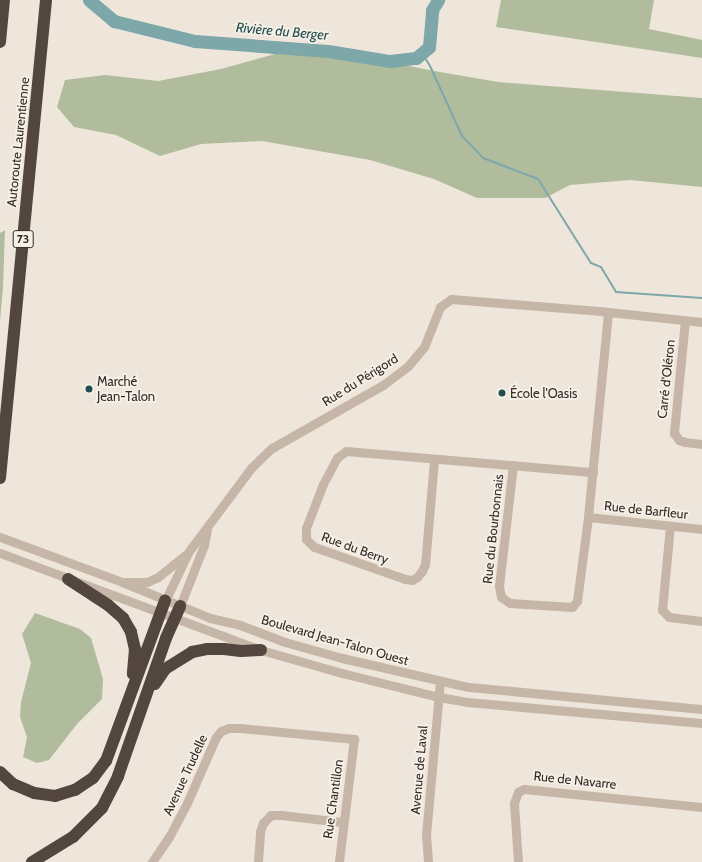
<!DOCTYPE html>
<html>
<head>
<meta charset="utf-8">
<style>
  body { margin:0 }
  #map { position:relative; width:702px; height:862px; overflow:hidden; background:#efe6db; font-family:Cabin,sans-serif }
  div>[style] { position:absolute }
  .green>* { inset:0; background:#b1bc9d }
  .stream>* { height:2px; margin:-1px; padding:0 1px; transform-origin:1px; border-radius:1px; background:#7da7a9 }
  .river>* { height:13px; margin:-6.5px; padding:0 6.5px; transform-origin:6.5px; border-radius:6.5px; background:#7da7a9 }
  .minor>* { height:9px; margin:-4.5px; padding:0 4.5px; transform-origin:4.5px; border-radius:4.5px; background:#c5b6a8 }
  .highway>* { height:12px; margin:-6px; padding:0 6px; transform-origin:6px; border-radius:6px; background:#53463f }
  .dots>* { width:11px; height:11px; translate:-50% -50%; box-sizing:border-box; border:2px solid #f7f0e7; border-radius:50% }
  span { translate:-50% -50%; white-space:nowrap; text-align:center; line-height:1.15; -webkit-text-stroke:3.5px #f7f0e7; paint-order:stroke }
  .shield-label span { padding:1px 3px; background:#f7f0e7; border:1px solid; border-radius:3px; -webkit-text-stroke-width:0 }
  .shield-label { font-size:12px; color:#332b28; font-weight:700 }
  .street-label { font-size:13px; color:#332b28 }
  .poi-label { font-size:13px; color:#332b28 }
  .left { translate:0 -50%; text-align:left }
  .water-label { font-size:14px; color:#214d50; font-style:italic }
</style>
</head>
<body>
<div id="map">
  <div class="green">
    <div style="clip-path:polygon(501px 0,654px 0,649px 29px,702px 40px,702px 58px,496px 27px)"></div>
    <div style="clip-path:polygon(275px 54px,352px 55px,440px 72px,498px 82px,702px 98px,702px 187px,630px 180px,570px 185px,545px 198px,477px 198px,434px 179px,370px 160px,262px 141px,201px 144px,160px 156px,116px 135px,74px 127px,57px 107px,65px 80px,105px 75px,158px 81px,221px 69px)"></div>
    <div style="clip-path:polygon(5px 230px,3px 287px,0 321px,0 233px)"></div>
    <div style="clip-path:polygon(35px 613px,80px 629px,91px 638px,103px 679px,102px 699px,77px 724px,49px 760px,37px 763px,23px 757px,27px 737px,20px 717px,21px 702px,31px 663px,22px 634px)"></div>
  </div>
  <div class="stream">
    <div style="left:422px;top:53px;width:15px;rotate:58deg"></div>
    <div style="left:430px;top:66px;width:77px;rotate:65.4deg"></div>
    <div style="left:462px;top:136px;width:30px;rotate:46deg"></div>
    <div style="left:483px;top:158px;width:59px;rotate:20.9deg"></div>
    <div style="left:538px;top:179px;width:99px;rotate:57.8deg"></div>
    <div style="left:591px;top:263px;width:11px;rotate:22deg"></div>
    <div style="left:601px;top:267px;width:29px;rotate:59deg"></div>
    <div style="left:616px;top:292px;width:86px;rotate:4deg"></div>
  </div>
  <div class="river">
    <div style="left:89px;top:0;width:33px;rotate:40deg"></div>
    <div style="left:114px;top:21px;width:83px;rotate:13.9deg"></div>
    <div style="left:195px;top:41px;width:133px;rotate:4.3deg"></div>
    <div style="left:328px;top:51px;width:63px;rotate:9.2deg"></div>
    <div style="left:390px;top:61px;width:26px;rotate:-7deg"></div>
    <div style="left:416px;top:58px;width:17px;rotate:-40deg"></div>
    <div style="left:429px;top:47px;width:37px;rotate:-85deg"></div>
    <div style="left:432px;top:10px;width:12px;rotate:-59deg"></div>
  </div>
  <div class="minor">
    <div style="left:685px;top:320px;width:114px;rotate:95.6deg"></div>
    <div style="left:674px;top:433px;width:9px;rotate:54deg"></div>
    <div style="left:679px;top:440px;width:6px;rotate:18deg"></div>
    <div style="left:685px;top:442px;width:17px;rotate:7deg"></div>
    <div style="left:434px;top:460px;width:104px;rotate:94.9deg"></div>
    <div style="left:425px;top:564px;width:8px;rotate:113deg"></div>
    <div style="left:422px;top:571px;width:8px;rotate:130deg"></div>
    <div style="left:417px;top:577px;width:6px;rotate:149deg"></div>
    <div style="left:412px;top:580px;width:7px;rotate:-172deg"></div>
    <div style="left:405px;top:579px;width:96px;rotate:-160.6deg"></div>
    <div style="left:314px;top:547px;width:11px;rotate:-135deg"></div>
    <div style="left:306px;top:539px;width:11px;rotate:-90deg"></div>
    <div style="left:306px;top:528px;width:47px;rotate:-68.9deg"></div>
    <div style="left:323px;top:484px;width:30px;rotate:-62deg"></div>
    <div style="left:337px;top:458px;width:11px;rotate:-38deg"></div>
    <div style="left:346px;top:451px;width:248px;rotate:4.9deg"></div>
    <div style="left:513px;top:465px;width:122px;rotate:96.6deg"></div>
    <div style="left:499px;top:586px;width:11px;rotate:80deg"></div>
    <div style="left:501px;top:597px;width:11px;rotate:34deg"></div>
    <div style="left:510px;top:603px;width:62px;rotate:3.7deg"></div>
    <div style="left:572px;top:607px;width:8px;rotate:-50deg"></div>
    <div style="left:577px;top:601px;width:85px;rotate:-82.5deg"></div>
    <div style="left:588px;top:517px;width:206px;rotate:-84.4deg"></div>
    <div style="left:588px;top:517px;width:115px;rotate:6deg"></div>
    <div style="left:670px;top:526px;width:84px;rotate:95.4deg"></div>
    <div style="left:662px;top:610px;width:10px;rotate:45deg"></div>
    <div style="left:669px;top:617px;width:33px;rotate:7deg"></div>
    <div style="left:0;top:537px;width:130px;rotate:20.2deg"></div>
    <div style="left:122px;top:582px;width:95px;rotate:22.2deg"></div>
    <div style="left:210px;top:618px;width:31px;rotate:13deg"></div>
    <div style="left:240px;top:625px;width:48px;rotate:20.7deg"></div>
    <div style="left:285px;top:642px;width:59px;rotate:15.7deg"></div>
    <div style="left:342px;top:658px;width:130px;rotate:12.9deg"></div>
    <div style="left:469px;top:687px;width:234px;rotate:5.4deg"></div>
    <div style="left:0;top:553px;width:278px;rotate:20.4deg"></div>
    <div style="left:261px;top:650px;width:84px;rotate:15.9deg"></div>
    <div style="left:342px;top:673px;width:100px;rotate:13.9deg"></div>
    <div style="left:439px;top:697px;width:28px;rotate:10deg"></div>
    <div style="left:467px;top:702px;width:236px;rotate:5.1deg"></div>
    <div style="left:126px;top:582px;width:21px"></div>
    <div style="left:147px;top:582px;width:12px;rotate:-24deg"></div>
    <div style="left:158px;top:577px;width:35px;rotate:-39deg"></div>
    <div style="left:165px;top:601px;width:55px;rotate:-64.4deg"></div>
    <div style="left:189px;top:551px;width:104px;rotate:-53.2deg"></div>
    <div style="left:251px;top:468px;width:29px;rotate:-44deg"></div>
    <div style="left:272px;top:448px;width:128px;rotate:-29.6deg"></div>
    <div style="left:383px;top:385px;width:31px;rotate:-37deg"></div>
    <div style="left:408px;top:366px;width:25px;rotate:-50deg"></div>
    <div style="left:424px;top:347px;width:43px;rotate:-68.2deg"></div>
    <div style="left:440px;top:307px;width:14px;rotate:-36deg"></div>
    <div style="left:451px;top:299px;width:148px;rotate:4.6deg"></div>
    <div style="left:599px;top:311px;width:104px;rotate:6.1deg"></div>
    <div style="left:180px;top:606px;width:66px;rotate:-68.5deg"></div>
    <div style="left:204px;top:545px;width:15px;rotate:-79deg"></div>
    <div style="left:152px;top:862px;width:30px;rotate:-56deg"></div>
    <div style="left:169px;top:837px;width:38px;rotate:-62deg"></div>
    <div style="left:187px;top:803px;width:72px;rotate:-66.3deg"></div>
    <div style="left:216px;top:737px;width:8px;rotate:-50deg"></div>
    <div style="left:221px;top:731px;width:9px;rotate:-21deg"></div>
    <div style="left:229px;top:728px;width:11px"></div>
    <div style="left:240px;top:728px;width:115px;rotate:5.5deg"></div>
    <div style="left:354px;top:739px;width:124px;rotate:97deg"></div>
    <div style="left:258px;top:862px;width:31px;rotate:-86deg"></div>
    <div style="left:260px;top:831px;width:9px;rotate:-69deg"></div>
    <div style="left:263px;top:823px;width:11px;rotate:-45deg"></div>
    <div style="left:271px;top:815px;width:10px"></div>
    <div style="left:281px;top:815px;width:61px;rotate:6.5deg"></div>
    <div style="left:428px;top:862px;width:27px;rotate:-94deg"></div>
    <div style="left:426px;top:835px;width:155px;rotate:-84.8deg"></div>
    <div style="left:518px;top:862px;width:59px;rotate:-93.9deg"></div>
    <div style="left:514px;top:803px;width:12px;rotate:-70deg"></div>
    <div style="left:518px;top:792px;width:7px;rotate:-27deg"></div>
    <div style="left:524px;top:789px;width:179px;rotate:5.8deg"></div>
  </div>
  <div class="highway">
    <div style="left:0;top:42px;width:42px;rotate:-84.6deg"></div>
    <div style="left:0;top:478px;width:480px;rotate:-84.5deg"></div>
    <div style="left:68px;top:579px;width:48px;rotate:33deg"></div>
    <div style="left:108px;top:605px;width:20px;rotate:41deg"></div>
    <div style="left:123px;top:618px;width:16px;rotate:60deg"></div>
    <div style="left:131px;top:632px;width:17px;rotate:77deg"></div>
    <div style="left:135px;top:649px;width:25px;rotate:95deg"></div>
    <div style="left:155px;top:684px;width:18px;rotate:-56deg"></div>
    <div style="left:165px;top:669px;width:32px;rotate:-32deg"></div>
    <div style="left:192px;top:652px;width:15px;rotate:-11deg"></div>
    <div style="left:207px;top:649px;width:17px"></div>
    <div style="left:224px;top:649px;width:17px;rotate:7deg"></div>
    <div style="left:241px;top:651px;width:20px;rotate:-3deg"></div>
    <div style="left:0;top:772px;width:18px;rotate:43deg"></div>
    <div style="left:13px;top:784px;width:23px;rotate:23deg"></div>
    <div style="left:34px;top:793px;width:21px;rotate:8deg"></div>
    <div style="left:55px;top:796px;width:21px;rotate:-17deg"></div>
    <div style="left:75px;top:790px;width:22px;rotate:-34deg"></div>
    <div style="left:93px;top:778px;width:21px;rotate:-53deg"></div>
    <div style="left:106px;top:761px;width:171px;rotate:-69.8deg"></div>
    <div style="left:32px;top:862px;width:48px;rotate:-31.4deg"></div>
    <div style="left:73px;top:837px;width:41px;rotate:-45deg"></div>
    <div style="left:102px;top:808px;width:36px;rotate:-63deg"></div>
    <div style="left:118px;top:776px;width:146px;rotate:-70.8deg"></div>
    <div style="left:166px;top:638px;width:35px;rotate:-66deg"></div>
  </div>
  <div class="dots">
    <div style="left:89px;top:389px;background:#214d50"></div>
    <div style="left:502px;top:393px;background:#214d50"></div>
  </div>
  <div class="shield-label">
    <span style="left:23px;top:239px">73</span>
  </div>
  <div class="street-label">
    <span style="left:18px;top:142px;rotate:-84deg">Autoroute Laurentienne</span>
    <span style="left:666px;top:379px;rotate:-84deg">Carré d'Oléron</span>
    <span style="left:360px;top:380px;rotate:-32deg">Rue du Périgord</span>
    <span style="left:646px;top:510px;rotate:6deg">Rue de Barfleur</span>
    <span style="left:493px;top:529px;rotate:-84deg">Rue du Bourbonnais</span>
    <span style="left:355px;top:548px;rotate:20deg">Rue du Berry</span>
    <span style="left:335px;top:640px;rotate:16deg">Boulevard Jean-Talon Ouest</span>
    <span style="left:419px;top:770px;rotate:-85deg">Avenue de Laval</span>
    <span style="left:185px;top:775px;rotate:-65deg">Avenue Trudelle</span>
    <span style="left:575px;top:780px;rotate:6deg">Rue de Navarre</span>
    <span style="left:333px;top:799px;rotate:-82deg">Rue Chantillon</span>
  </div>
  <div class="poi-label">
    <span class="left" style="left:97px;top:389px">Marché<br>Jean-Talon</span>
    <span class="left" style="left:510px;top:393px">École l'Oasis</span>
  </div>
  <div class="water-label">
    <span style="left:282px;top:31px;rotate:5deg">Rivière du Berger</span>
  </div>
</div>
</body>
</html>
